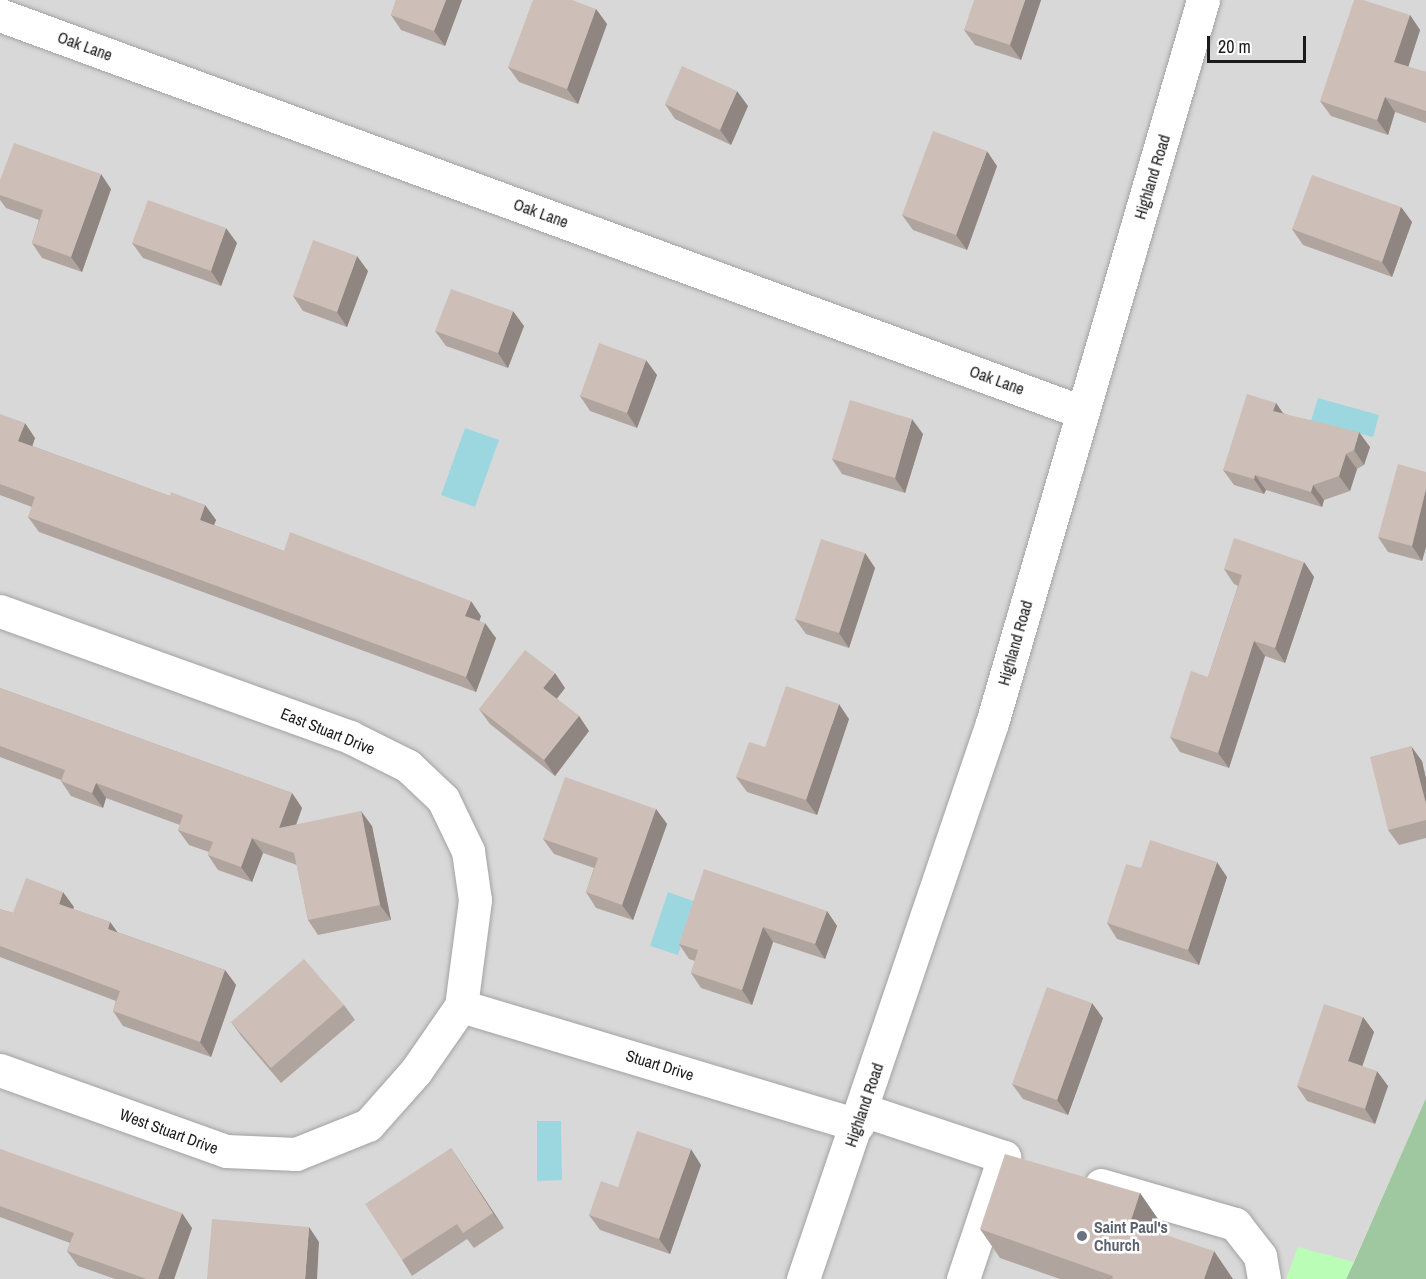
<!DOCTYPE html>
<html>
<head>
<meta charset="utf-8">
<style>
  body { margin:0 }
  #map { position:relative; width:1426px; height:1279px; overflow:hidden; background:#ede7df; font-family:"Archivo Narrow",sans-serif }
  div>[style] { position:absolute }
  .residential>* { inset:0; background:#d9d8d8 }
  .cemetery>* { inset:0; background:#9fc8a0 }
  .park>* { inset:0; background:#b9fdb7 }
  .water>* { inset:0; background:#9cd7df }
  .roads { filter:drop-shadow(0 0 2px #a2a2a2) drop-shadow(0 0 2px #a2a2a2) }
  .minor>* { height:33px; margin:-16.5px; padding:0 16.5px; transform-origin:16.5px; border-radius:16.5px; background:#fff }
  .wall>* { inset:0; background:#b0a49e }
  .shaded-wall>* { inset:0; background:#908681 }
  .building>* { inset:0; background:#cdbfb8 }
  .dots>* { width:16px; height:16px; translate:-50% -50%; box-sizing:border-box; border:3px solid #fff; border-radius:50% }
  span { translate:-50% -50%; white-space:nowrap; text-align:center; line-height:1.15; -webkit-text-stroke:5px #fff; paint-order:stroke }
  .street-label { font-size:16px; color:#1b1b1b }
  .worship-label { font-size:16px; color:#5b616d; font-weight:700 }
  .left { translate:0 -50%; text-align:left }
  .scale { position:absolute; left:1207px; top:36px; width:99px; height:27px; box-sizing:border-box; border:3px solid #1b1b1b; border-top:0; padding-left:8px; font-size:18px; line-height:21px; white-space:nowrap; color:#1b1b1b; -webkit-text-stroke:4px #fff; paint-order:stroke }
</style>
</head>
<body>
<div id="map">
  <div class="residential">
    <div style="clip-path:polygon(0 0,1426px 0,1426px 1098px,1346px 1279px,0 1279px)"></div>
  </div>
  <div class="cemetery">
    <div style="clip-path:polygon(1426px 1098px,1426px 1279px,1346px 1279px,1354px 1262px)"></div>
  </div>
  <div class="park">
    <div style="clip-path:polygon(1298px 1247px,1354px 1262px,1346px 1279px,1286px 1279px)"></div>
  </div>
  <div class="water">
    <div style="clip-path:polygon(1318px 398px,1379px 415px,1373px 437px,1311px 421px)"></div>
    <div style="clip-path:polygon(465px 428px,499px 440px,475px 507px,441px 495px)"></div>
    <div style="clip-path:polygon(668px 892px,696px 902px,678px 955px,650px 946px)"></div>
    <div style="clip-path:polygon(537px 1121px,561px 1121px,562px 1180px,537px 1181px)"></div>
  </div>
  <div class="roads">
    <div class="minor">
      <div style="left:0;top:15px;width:1153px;rotate:20.15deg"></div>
      <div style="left:0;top:611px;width:372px;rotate:19.8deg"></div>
      <div style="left:350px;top:737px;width:65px;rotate:26.6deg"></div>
      <div style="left:408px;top:766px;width:48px;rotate:43.3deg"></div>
      <div style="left:443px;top:799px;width:58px;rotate:64.3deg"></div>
      <div style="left:468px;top:851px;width:49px;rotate:81.9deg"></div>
      <div style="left:475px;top:900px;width:107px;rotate:97.5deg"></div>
      <div style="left:461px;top:1006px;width:79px;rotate:124.7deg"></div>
      <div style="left:416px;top:1071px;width:72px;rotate:131.6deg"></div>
      <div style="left:368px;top:1125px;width:78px;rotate:158.1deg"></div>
      <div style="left:296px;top:1154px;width:70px;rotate:-177.5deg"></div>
      <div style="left:226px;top:1151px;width:240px;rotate:-160.3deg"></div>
      <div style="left:461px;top:1006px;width:414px;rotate:16.7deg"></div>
      <div style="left:863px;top:1110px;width:149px;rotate:18.4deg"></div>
      <div style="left:1004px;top:1157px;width:129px;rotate:108.6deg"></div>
      <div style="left:1101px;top:1185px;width:140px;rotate:16.2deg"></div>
      <div style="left:1235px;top:1224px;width:41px;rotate:52deg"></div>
      <div style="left:1260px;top:1256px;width:23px;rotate:80deg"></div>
      <div style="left:803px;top:1279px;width:587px;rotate:-71.23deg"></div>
      <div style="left:992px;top:723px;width:753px;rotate:-73.73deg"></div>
    </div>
  </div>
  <div class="wall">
    <div style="clip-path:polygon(396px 0,462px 0,445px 46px,401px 30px,391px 15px)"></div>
    <div style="clip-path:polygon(1041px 0,1021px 60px,975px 45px,964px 30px)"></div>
    <div style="clip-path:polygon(596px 9px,607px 24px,578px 104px,519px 82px,508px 67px)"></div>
    <div style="clip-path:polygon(1410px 15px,1420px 30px,1408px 67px,1426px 72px,1426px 123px,1395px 112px,1388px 135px,1331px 116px,1320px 101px)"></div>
    <div style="clip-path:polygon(665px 104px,748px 106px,731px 145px,675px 119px)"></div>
    <div style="clip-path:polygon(997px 166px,967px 250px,913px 230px,902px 215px)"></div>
    <div style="clip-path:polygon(111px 189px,82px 272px,42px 258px,32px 243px,39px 220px,6px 208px,0 200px,0 195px)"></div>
    <div style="clip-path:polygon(1401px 207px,1412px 222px,1392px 277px,1303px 245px,1292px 229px)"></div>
    <div style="clip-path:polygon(132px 243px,237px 243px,221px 286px,143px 258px)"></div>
    <div style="clip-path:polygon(368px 271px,347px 327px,303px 311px,293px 296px)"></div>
    <div style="clip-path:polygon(524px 326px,508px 368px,446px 346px,435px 331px)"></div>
    <div style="clip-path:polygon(657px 375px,637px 428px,590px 411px,580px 396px)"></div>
    <div style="clip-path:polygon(1276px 403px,1283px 413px,1370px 447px,1364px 465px,1357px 469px,1350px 491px,1324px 500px,1322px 507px,1266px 490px,1264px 494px,1234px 485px,1223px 470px)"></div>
    <div style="clip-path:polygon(0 414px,35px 438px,32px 446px,170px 496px,205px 505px,216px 520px,214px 525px,284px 551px,481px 616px,479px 621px,496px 638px,476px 692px,39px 532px,28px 517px,32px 507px,0 495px)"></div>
    <div style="clip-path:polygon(923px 434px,905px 493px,842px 474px,832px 459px)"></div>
    <div style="clip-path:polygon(1426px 472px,1426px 547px,1422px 561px,1388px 552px,1378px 537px)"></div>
    <div style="clip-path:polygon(865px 553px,875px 568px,849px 648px,806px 634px,795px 619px)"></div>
    <div style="clip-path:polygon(1304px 562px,1314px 577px,1285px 663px,1265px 656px,1229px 768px,1180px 752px,1170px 737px,1208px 677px,1238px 586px,1234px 584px,1224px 569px)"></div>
    <div style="clip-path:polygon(0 688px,292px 793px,302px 808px,296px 825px,372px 826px,391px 920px,318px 935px,308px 920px,297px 865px,263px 853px,252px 882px,218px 870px,208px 855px,209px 852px,189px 845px,178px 830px,180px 825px,106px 798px,103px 808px,71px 796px,61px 781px,61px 780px,0 757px)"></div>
    <div style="clip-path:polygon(565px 688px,557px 699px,579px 716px,589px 731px,555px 776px,490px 724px,479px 709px)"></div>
    <div style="clip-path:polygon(849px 719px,817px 815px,747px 792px,736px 777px,765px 747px)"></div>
    <div style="clip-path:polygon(1422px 761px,1426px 779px,1426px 838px,1399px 845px,1388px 830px)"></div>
    <div style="clip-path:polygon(656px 809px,667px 824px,633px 920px,596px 908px,586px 892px,594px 868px,554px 854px,543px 839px)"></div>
    <div style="clip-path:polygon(1141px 868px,1227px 877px,1199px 965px,1117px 939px,1107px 923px)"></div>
    <div style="clip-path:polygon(74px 907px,73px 909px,110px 922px,117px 932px,225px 970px,236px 985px,211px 1057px,123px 1026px,113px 1011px,116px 1001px,0 957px,0 909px,13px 913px)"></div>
    <div style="clip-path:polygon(827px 911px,837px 926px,825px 959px,773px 942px,752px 1005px,701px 988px,691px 973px,695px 961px,689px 959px,679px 944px)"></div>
    <div style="clip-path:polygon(344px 1005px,355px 1020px,281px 1083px,242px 1037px,231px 1022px)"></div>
    <div style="clip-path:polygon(1363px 1017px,1374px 1032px,1362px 1066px,1388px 1086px,1375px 1124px,1307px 1101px,1297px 1086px)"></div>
    <div style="clip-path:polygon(1103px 1018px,1068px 1115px,1023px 1099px,1012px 1084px)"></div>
    <div style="clip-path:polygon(451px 1148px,504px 1228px,474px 1248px,467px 1239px,412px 1276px,402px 1260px)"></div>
    <div style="clip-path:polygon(0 1149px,192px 1228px,174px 1279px,115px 1279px,78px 1266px,67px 1251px,70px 1243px,0 1217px)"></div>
    <div style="clip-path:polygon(701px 1165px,670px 1254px,600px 1230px,589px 1215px,618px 1187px)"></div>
    <div style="clip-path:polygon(1140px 1193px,1160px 1222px,1157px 1232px,1233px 1279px,1060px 1279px,1000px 1258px,980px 1229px)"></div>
  </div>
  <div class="shaded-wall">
    <div style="clip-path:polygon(446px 0,462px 0,445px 46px,434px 31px)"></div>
    <div style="clip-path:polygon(1025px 0,1041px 0,1021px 60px,1010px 45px)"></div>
    <div style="clip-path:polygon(596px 9px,607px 24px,578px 104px,567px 89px)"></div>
    <div style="clip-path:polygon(1410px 15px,1420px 30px,1405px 77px,1394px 62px)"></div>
    <div style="clip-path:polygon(737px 91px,748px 106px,731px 145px,720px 130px)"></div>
    <div style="clip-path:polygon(1385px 97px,1395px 112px,1388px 135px,1377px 120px)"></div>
    <div style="clip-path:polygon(987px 151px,997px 166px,967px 250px,956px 235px)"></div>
    <div style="clip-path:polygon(101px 174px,111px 189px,82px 272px,71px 257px)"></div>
    <div style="clip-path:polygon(1401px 207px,1412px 222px,1392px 277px,1382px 262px)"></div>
    <div style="clip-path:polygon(226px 228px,237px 243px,221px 286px,211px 271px)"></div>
    <div style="clip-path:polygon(357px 256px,368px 271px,347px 327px,337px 312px)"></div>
    <div style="clip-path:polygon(513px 311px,524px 326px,508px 368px,498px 353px)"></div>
    <div style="clip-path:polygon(646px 360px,657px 375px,637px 428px,627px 413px)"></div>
    <div style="clip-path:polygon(1276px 403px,1286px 418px,1273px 411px)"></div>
    <div style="clip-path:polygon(912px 419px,923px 434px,905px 493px,895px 478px)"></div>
    <div style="clip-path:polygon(25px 423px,35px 438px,29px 456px,18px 441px)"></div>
    <div style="clip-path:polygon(1359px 432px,1370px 447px,1364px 465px,1354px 450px)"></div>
    <div style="clip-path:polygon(1346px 454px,1357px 469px,1350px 491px,1339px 476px)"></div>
    <div style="clip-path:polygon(1255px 475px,1266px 490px,1264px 494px,1254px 479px)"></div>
    <div style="clip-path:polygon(1313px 485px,1324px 500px,1322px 507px,1311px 492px)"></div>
    <div style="clip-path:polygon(1426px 489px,1426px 547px,1422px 561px,1412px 546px)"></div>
    <div style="clip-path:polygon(205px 505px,216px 520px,210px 535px,200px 520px)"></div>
    <div style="clip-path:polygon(865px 553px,875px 568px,849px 648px,839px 633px)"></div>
    <div style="clip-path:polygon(1304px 562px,1314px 577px,1285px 663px,1275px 648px)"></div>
    <div style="clip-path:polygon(471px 601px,481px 616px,476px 631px,465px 616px)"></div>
    <div style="clip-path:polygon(485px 623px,496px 638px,476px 692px,466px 677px)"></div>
    <div style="clip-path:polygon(1254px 641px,1265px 656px,1229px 768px,1218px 753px)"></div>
    <div style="clip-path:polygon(555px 673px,565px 688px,553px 703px,543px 688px)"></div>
    <div style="clip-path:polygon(839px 704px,849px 719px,817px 815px,806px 800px)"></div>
    <div style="clip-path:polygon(579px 716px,589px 731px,555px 776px,544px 760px)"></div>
    <div style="clip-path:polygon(1411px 746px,1422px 761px,1426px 779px,1426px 804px)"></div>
    <div style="clip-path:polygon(96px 783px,106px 798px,103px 808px,92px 793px)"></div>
    <div style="clip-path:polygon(292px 793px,302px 808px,289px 844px,279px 828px)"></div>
    <div style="clip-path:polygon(656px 809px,667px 824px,633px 920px,622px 905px)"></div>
    <div style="clip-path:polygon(361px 811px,372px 826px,391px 920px,380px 905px)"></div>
    <div style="clip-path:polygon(252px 838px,263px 853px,252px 882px,241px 867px)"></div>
    <div style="clip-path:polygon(1217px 862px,1227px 877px,1199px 965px,1188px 950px)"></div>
    <div style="clip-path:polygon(63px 892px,74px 907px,69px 919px,59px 904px)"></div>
    <div style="clip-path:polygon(827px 911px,837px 926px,825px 959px,815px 944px)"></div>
    <div style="clip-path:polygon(110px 922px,121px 937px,108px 929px)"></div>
    <div style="clip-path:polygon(763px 927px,773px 942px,752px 1005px,742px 990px)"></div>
    <div style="clip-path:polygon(225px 970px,236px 985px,211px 1057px,200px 1042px)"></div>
    <div style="clip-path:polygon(1092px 1003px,1103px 1018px,1068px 1115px,1057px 1100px)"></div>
    <div style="clip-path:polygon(1363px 1017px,1374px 1032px,1359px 1076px,1348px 1061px)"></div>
    <div style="clip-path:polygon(1377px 1071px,1388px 1086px,1375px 1124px,1365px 1109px)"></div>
    <div style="clip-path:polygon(451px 1148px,461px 1163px,504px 1228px,493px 1213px)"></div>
    <div style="clip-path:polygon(691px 1149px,701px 1165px,670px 1254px,659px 1239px)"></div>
    <div style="clip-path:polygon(1140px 1193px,1160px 1222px,1150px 1251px,1130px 1223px)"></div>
    <div style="clip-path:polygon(182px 1213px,192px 1228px,174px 1279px,158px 1279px)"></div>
    <div style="clip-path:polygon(309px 1227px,319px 1242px,317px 1279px,305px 1279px)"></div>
    <div style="clip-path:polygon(1214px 1251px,1233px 1279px,1204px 1279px)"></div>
  </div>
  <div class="building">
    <div style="clip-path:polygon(396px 0,446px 0,434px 31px,391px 15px)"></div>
    <div style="clip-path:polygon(533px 0,572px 0,596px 9px,567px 89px,508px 67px)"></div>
    <div style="clip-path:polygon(974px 0,1025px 0,1010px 45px,964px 30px)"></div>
    <div style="clip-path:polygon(1354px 0,1363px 0,1410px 15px,1394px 62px,1426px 72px,1426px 111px,1385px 97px,1377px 120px,1320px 101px)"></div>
    <div style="clip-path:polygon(682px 66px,737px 91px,720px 130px,665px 104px)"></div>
    <div style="clip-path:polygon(933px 131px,987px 151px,956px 235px,902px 215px)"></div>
    <div style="clip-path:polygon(14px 143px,101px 174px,71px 257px,32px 243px,43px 210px,0 195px,0 180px)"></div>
    <div style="clip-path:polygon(1312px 175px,1401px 207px,1382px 262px,1292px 229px)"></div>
    <div style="clip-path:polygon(148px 200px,226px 228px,211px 271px,132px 243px)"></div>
    <div style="clip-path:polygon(313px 240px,357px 256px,337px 312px,293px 296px)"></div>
    <div style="clip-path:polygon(451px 289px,513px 311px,498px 353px,435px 331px)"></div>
    <div style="clip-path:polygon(599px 343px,646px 360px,627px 413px,580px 396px)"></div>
    <div style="clip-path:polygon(1247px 394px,1276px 403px,1273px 411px,1359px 432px,1354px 450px,1346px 454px,1339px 476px,1313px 485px,1311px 492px,1255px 475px,1254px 479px,1223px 470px)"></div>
    <div style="clip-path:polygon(850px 400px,912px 419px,895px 478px,832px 459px)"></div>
    <div style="clip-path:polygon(0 414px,25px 423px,18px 441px,170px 496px,171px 492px,205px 505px,200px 520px,284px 551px,290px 532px,471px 601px,465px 616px,485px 623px,466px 677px,28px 517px,35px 497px,0 484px)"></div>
    <div style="clip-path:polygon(1398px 464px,1426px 472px,1426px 489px,1412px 546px,1378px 537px)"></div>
    <div style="clip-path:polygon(1234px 538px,1304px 562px,1275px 648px,1254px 641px,1218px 753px,1170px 737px,1191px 671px,1208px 677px,1242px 575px,1224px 569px)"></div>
    <div style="clip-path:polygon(821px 539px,865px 553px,839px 633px,795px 619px)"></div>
    <div style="clip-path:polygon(525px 650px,555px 673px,543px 688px,579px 716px,544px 760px,479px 709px)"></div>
    <div style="clip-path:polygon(786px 686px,839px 704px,806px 800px,736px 777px,749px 742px,765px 747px)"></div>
    <div style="clip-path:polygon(0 688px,292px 793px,279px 828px,361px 811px,380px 905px,308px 920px,294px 853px,252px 838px,241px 867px,208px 855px,213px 842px,178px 830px,183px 815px,96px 783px,92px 793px,61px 781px,65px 770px,0 746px)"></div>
    <div style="clip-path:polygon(1411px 746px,1426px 804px,1426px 820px,1388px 830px,1370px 757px)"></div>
    <div style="clip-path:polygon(565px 777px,656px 809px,622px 905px,586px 892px,598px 858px,543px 839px)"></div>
    <div style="clip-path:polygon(1150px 840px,1217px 862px,1188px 950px,1107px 923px,1126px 864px,1141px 868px)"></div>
    <div style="clip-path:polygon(704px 869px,827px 911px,815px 944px,763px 927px,742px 990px,691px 973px,698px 950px,679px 944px)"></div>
    <div style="clip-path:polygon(26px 878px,63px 892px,59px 904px,110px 922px,108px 929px,225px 970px,200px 1042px,113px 1011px,120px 991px,0 946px,0 909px,13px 913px)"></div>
    <div style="clip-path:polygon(304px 959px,344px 1005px,271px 1068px,231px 1022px)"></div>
    <div style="clip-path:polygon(1047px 987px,1092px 1003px,1057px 1100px,1012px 1084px)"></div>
    <div style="clip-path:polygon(1324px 1004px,1363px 1017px,1348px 1061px,1377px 1071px,1365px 1109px,1297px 1086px)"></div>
    <div style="clip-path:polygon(637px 1131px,691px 1149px,659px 1239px,589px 1215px,601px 1181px,618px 1187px)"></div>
    <div style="clip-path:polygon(451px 1148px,493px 1213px,463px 1233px,457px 1224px,402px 1260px,365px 1204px)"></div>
    <div style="clip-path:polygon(0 1149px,182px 1213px,158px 1279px,147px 1279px,67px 1251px,74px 1233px,0 1206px)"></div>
    <div style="clip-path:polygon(1005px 1154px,1140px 1193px,1130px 1223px,1214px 1251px,1204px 1279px,1112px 1279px,1113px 1276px,980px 1229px)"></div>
    <div style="clip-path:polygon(212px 1219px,309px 1227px,305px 1279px,207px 1279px)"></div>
  </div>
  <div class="dots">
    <div style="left:1082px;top:1236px;background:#6b7280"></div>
  </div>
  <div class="street-label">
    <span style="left:85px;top:46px;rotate:20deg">Oak Lane</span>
    <span style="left:1152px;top:177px;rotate:-73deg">Highland Road</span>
    <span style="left:541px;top:213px;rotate:20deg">Oak Lane</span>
    <span style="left:997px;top:380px;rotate:20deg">Oak Lane</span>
    <span style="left:1015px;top:643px;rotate:-74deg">Highland Road</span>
    <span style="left:328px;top:731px;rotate:22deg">East Stuart Drive</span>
    <span style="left:660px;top:1065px;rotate:17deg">Stuart Drive</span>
    <span style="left:864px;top:1105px;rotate:-71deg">Highland Road</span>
    <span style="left:169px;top:1131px;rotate:20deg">West Stuart Drive</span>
  </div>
  <div class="worship-label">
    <span class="left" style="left:1094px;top:1236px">Saint Paul's<br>Church</span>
  </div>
  <div class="scale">20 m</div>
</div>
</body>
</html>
